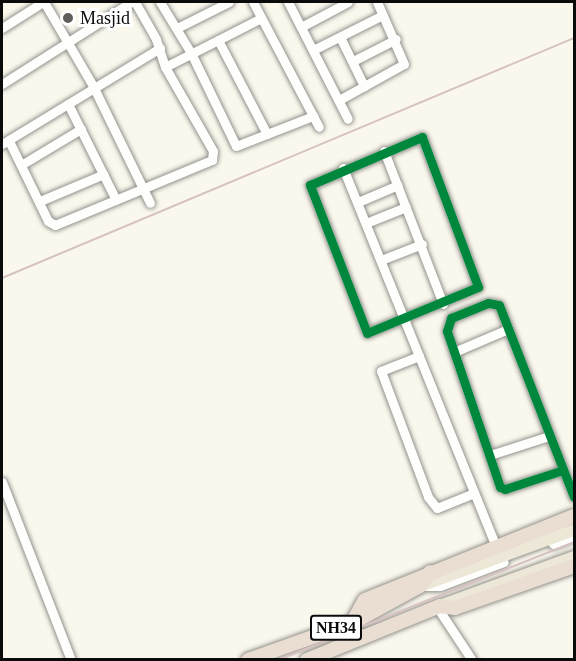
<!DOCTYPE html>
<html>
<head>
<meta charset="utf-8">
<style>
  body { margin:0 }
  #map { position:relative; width:576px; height:661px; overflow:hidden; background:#faf8ed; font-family:Georgia,serif }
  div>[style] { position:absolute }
  .roads { filter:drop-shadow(0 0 2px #93928d) drop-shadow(0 0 2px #93928d) }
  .minor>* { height:9px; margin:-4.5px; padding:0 4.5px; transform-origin:4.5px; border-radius:4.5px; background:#fefefc }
  .major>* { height:12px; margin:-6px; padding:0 6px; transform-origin:6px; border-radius:6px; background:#ece7d6 }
  .highway>* { height:14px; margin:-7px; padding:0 7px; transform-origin:7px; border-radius:7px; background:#eaded2 }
  .rail>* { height:2px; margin:-1px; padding:0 1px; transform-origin:1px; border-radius:1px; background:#d7c2c2 }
  .cycleway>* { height:9px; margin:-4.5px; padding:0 4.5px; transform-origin:4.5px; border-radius:4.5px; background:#00873e }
  .dots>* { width:16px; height:16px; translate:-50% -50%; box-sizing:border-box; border:3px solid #fff; border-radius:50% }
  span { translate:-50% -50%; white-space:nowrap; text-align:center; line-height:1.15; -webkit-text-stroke:6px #fff; paint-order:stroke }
  .shield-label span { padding:2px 4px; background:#fff; border:2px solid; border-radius:4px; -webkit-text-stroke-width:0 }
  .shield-label { font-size:16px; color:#0b0b0b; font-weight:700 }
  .poi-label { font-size:18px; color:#0b0b0b }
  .left { translate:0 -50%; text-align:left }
  .frame { position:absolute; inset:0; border:3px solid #0b0b0b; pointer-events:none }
</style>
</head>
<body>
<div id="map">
  <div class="roads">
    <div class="minor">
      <div style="left:44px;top:2px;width:97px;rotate:59.7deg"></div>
      <div style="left:93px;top:86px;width:130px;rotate:64deg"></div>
      <div style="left:160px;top:2px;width:60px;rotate:58.7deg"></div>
      <div style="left:191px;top:53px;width:103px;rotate:64.2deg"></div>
      <div style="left:236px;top:146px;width:83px;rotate:-21.3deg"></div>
      <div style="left:253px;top:2px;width:141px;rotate:62.2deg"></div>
      <div style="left:288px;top:2px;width:131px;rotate:62.9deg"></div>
      <div style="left:301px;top:27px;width:53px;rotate:-28deg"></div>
      <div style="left:2px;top:28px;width:49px;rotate:-32.4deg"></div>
      <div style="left:177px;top:28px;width:58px;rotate:-26.6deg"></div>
      <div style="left:340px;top:37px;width:55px;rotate:63.9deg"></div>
      <div style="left:218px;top:40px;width:106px;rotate:62.5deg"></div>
      <div style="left:313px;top:50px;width:78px;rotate:-26.6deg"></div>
      <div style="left:353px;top:61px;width:48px;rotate:-27.1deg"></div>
      <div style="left:165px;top:67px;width:108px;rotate:-27deg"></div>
      <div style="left:2px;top:84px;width:153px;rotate:-32.4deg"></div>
      <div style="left:339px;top:100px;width:74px;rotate:-29deg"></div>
      <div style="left:404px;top:64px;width:68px;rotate:-113.5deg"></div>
      <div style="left:68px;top:104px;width:107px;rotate:63.4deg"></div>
      <div style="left:422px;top:137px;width:160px;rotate:69.5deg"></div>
      <div style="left:478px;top:287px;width:120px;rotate:157.5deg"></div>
      <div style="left:367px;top:333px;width:159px;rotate:-111.1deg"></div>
      <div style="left:310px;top:185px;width:122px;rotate:-23.2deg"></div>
      <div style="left:9px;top:141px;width:89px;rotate:64deg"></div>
      <div style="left:48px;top:221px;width:8px;rotate:30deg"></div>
      <div style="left:55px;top:225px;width:170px;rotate:-22.5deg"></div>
      <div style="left:212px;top:160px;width:9px;rotate:-84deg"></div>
      <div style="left:213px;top:151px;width:97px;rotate:-119.7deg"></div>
      <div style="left:165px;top:67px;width:29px;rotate:-108deg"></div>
      <div style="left:156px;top:39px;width:43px;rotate:-119.6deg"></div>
      <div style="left:2px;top:144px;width:185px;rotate:-31.3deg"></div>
      <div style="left:384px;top:151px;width:164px;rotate:68.9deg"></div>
      <div style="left:21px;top:165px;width:70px;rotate:-31deg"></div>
      <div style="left:343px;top:168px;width:406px;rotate:68deg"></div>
      <div style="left:40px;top:201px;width:69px;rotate:-22.9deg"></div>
      <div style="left:358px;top:202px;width:43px;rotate:-23deg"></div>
      <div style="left:366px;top:223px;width:43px;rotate:-21.8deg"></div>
      <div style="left:381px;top:260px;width:44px;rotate:-21.3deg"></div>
      <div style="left:454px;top:352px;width:59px;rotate:-23.1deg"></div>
      <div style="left:419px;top:356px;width:41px;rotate:158.5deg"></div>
      <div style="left:381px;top:371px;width:134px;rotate:69.5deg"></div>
      <div style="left:428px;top:497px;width:14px;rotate:51deg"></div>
      <div style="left:437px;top:508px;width:40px;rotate:-22deg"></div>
      <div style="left:490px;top:455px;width:62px;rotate:-17.9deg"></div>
      <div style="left:563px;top:470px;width:61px;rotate:161.9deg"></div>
      <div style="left:505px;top:489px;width:5px;rotate:-158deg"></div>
      <div style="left:500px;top:487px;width:165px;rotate:-108.8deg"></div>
      <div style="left:447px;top:331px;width:14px;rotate:-73deg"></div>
      <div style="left:451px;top:318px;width:40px;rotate:-22deg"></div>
      <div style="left:488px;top:303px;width:11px;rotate:10deg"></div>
      <div style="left:499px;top:305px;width:206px;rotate:68.7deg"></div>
      <div style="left:2px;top:482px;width:191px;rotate:68.8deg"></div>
      <div style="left:553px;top:544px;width:22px;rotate:-21deg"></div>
      <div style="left:426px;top:586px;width:14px"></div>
      <div style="left:440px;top:586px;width:68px;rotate:-20.6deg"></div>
      <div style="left:437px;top:607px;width:64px;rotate:56.6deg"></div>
    </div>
    <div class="major">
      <div style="left:420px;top:586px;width:164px;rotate:-20deg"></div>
      <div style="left:440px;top:606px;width:143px;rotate:-20.1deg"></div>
    </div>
    <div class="highway">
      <div style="left:359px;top:638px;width:17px;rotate:-115deg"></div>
      <div style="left:352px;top:623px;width:26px;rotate:-61deg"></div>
      <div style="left:365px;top:600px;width:225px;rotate:-21.9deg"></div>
      <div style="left:248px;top:660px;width:110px;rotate:-19.6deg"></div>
      <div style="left:352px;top:623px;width:77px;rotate:-28.6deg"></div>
      <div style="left:420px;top:586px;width:17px;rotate:-54deg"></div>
      <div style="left:307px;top:660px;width:144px;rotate:-22.1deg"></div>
      <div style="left:440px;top:606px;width:15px;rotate:8deg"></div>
      <div style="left:455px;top:608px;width:126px;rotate:-19.4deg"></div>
    </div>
  </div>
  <div class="rail">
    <div style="left:2px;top:278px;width:620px;rotate:-22.76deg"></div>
    <div style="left:278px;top:660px;width:319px;rotate:-21.7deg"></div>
  </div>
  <div class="cycleway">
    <div style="left:422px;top:137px;width:160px;rotate:69.5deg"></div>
    <div style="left:478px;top:287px;width:120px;rotate:157.5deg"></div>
    <div style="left:367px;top:333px;width:159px;rotate:-111.1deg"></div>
    <div style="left:310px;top:185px;width:122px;rotate:-23.2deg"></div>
    <div style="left:563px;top:470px;width:61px;rotate:161.9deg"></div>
    <div style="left:505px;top:489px;width:5px;rotate:-158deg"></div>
    <div style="left:500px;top:487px;width:165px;rotate:-108.8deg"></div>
    <div style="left:447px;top:331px;width:14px;rotate:-73deg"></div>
    <div style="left:451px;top:318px;width:40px;rotate:-22deg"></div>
    <div style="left:488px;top:303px;width:11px;rotate:10deg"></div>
    <div style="left:499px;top:305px;width:206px;rotate:68.7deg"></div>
  </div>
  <div class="dots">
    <div style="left:68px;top:18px;background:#5f5e5a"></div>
  </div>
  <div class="shield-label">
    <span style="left:336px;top:628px">NH34</span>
  </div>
  <div class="poi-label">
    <span class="left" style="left:80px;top:18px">Masjid</span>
  </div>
  <div class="frame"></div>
</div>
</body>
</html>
